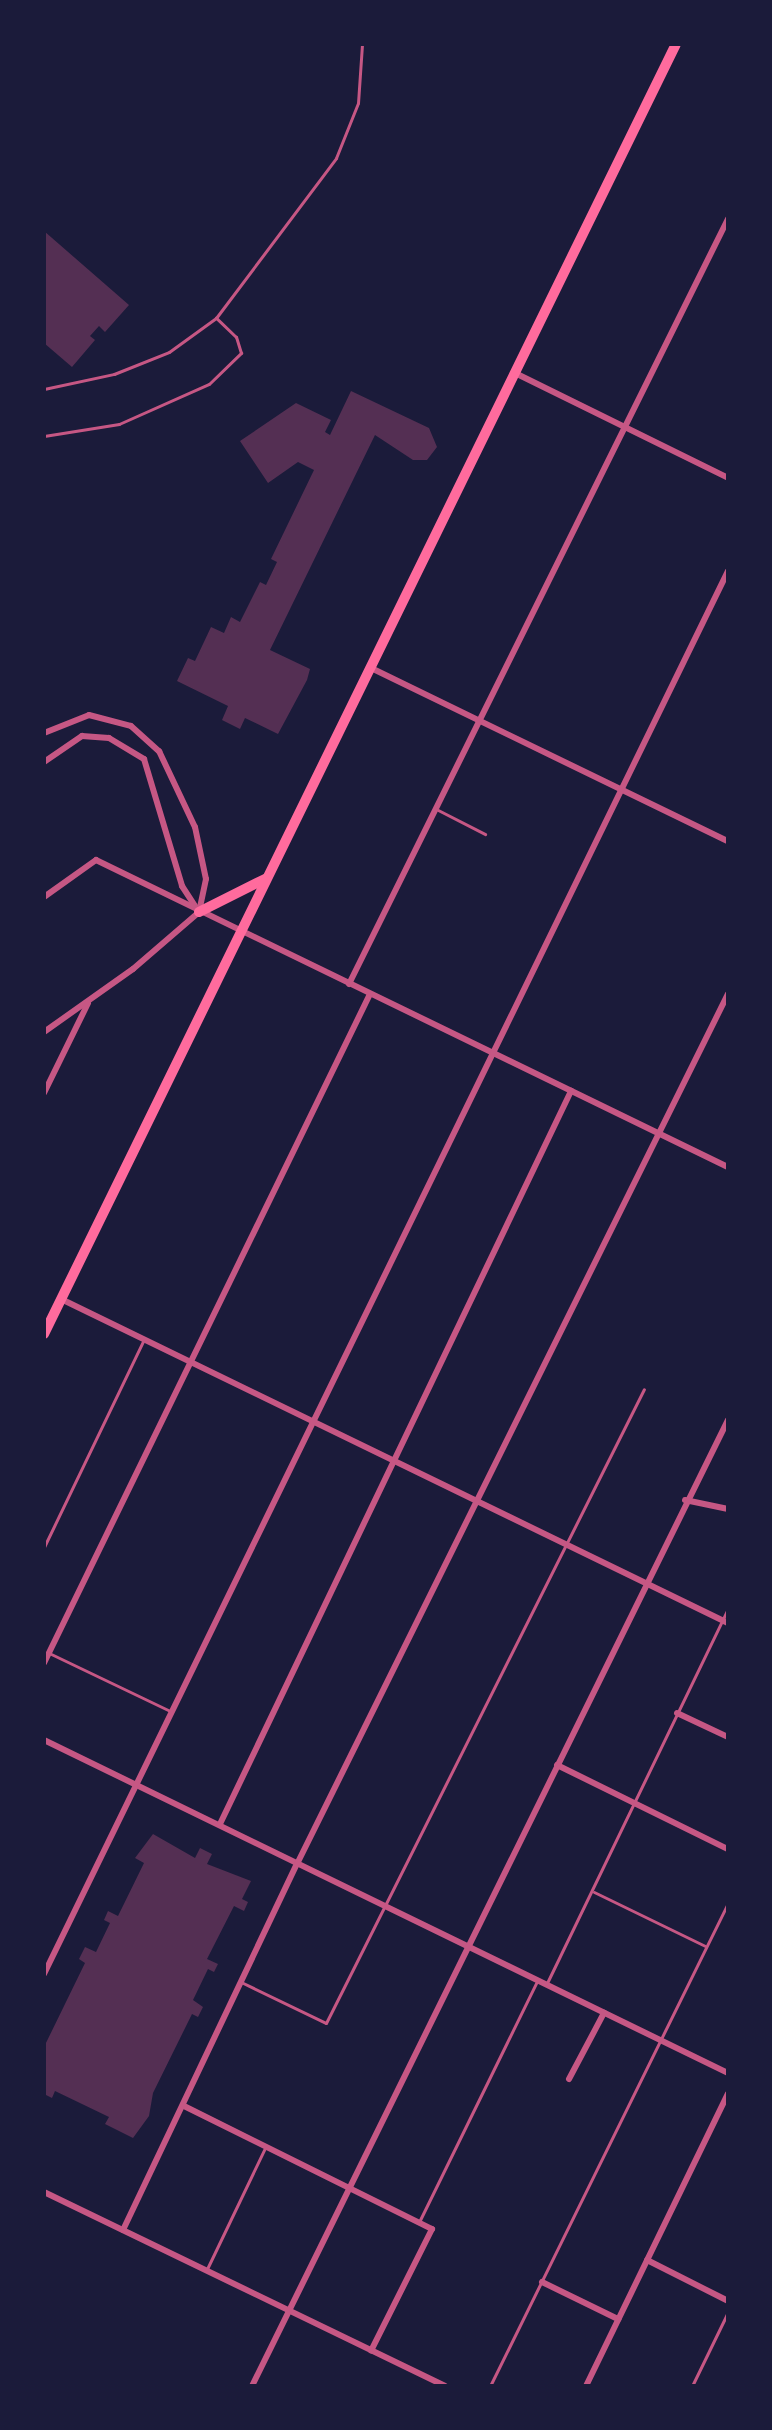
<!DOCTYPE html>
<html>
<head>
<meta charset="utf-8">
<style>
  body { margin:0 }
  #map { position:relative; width:772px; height:2430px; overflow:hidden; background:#1b1b3a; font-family:"Work Sans",sans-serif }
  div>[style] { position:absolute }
  .building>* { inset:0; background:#542f53 }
  .service>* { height:3px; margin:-1.5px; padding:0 1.5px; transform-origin:1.5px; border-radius:1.5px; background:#c65784 }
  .minor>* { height:6px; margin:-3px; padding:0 3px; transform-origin:3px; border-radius:3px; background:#c65784 }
  .primary>* { height:10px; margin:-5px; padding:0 5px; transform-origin:5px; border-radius:5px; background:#ff6b9d }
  span { translate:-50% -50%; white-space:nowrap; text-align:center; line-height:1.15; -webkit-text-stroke:6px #1b1b3a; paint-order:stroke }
  .frame { position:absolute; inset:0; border:46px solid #1b1b3a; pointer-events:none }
</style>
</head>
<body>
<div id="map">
  <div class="building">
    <div style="clip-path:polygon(44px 231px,129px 305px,105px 332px,99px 326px,90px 336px,95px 340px,72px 367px,44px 343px)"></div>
    <div style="clip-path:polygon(351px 391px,429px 428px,437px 447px,427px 460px,413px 460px,375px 435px,270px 650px,310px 669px,307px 680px,278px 734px,245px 718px,240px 729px,222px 720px,228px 706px,177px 681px,188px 658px,195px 661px,211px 627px,224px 633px,231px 617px,240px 622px,260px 582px,266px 585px,277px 562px,271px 559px,314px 470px,298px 462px,268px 483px,240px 441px,296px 403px,331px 420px,325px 432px,330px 435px)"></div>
    <div style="clip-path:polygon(153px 1834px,195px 1858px,200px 1848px,212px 1854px,207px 1864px,251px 1881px,242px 1899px,248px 1902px,244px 1911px,234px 1906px,207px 1959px,218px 1964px,214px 1972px,208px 1969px,193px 2000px,203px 2007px,198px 2017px,192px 2014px,153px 2093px,149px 2116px,133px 2138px,105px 2124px,109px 2117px,55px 2091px,52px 2098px,44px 2094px,44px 2047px,85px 1963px,79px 1959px,85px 1947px,96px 1952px,110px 1923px,104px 1920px,108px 1911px,118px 1916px,144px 1863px,135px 1858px)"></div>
  </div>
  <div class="service">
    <div style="left:44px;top:389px;width:72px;rotate:-12.1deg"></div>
    <div style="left:114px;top:374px;width:59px;rotate:-21.8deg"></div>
    <div style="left:169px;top:352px;width:58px;rotate:-35.9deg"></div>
    <div style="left:216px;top:318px;width:200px;rotate:-53.1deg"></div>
    <div style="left:336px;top:158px;width:59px;rotate:-68.2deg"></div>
    <div style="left:358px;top:103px;width:59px;rotate:-86.1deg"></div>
    <div style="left:44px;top:436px;width:76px;rotate:-9.1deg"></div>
    <div style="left:119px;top:424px;width:98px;rotate:-24deg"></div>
    <div style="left:209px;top:384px;width:45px;rotate:-44.1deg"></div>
    <div style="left:241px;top:353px;width:17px;rotate:-107deg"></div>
    <div style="left:236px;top:337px;width:28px;rotate:-136deg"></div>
    <div style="left:438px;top:810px;width:53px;rotate:27.1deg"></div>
    <div style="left:44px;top:1547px;width:229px;rotate:-64.3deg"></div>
    <div style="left:49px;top:1653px;width:136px;rotate:25.6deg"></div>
    <div style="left:594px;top:1892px;width:123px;rotate:25.9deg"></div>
    <div style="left:241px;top:1982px;width:94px;rotate:25.8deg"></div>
    <div style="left:326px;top:2023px;width:709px;rotate:-63.36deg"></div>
    <div style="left:546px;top:1985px;width:418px;rotate:-64.2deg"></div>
    <div style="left:419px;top:2222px;width:268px;rotate:-63.9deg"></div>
    <div style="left:206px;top:2271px;width:136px;rotate:-64.4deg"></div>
    <div style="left:490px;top:2386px;width:538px;rotate:-63.77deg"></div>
    <div style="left:692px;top:2386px;width:82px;rotate:-64.1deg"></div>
  </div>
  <div class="minor">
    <div style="left:515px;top:373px;width:237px;rotate:26.2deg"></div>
    <div style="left:369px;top:667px;width:399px;rotate:25.9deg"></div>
    <div style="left:44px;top:733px;width:48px;rotate:-21.8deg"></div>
    <div style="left:89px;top:715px;width:43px;rotate:14.7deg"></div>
    <div style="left:131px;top:726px;width:38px;rotate:42deg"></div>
    <div style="left:159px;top:751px;width:84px;rotate:64.7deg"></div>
    <div style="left:195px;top:827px;width:53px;rotate:78.1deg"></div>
    <div style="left:206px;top:879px;width:34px;rotate:102deg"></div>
    <div style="left:44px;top:762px;width:46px;rotate:-34.4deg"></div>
    <div style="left:82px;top:736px;width:27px;rotate:4deg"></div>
    <div style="left:109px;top:738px;width:41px;rotate:31deg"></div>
    <div style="left:144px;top:759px;width:133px;rotate:73.3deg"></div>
    <div style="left:182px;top:886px;width:27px;rotate:57deg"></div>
    <div style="left:44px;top:897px;width:64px;rotate:-35.4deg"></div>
    <div style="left:96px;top:860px;width:703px;rotate:25.91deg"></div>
    <div style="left:349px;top:984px;width:854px;rotate:-63.65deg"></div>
    <div style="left:44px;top:1032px;width:109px;rotate:-35.3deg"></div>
    <div style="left:133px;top:969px;width:87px;rotate:-40.8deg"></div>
    <div style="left:44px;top:1093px;width:100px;rotate:-63.9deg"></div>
    <div style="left:61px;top:1299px;width:742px;rotate:25.91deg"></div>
    <div style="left:685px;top:1500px;width:44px;rotate:11.8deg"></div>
    <div style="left:44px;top:1663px;width:744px;rotate:-64.02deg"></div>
    <div style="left:677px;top:1713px;width:56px;rotate:25.2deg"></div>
    <div style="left:44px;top:1740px;width:761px;rotate:25.96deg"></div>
    <div style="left:557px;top:1765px;width:191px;rotate:26.2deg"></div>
    <div style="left:220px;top:1824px;width:813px;rotate:-64.41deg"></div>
    <div style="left:44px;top:1974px;width:1561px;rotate:-64.01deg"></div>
    <div style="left:569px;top:2079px;width:75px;rotate:-62.1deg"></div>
    <div style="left:184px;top:2106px;width:277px;rotate:26.4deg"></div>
    <div style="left:432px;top:2229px;width:136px;rotate:116.6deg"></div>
    <div style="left:44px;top:2192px;width:445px;rotate:25.8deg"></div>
    <div style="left:123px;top:2230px;width:405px;rotate:-64.6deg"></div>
    <div style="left:297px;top:1864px;width:971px;rotate:-63.65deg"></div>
    <div style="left:647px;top:2260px;width:91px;rotate:26.8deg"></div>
    <div style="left:542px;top:2282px;width:85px;rotate:26deg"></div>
    <div style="left:252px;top:2386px;width:1077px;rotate:-63.77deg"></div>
    <div style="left:586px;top:2386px;width:325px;rotate:-64.1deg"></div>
  </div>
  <div class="primary">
    <div style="left:199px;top:912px;width:74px;rotate:-26.6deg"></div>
    <div style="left:44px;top:1334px;width:1436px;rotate:-63.9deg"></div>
  </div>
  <div class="frame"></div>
</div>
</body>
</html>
